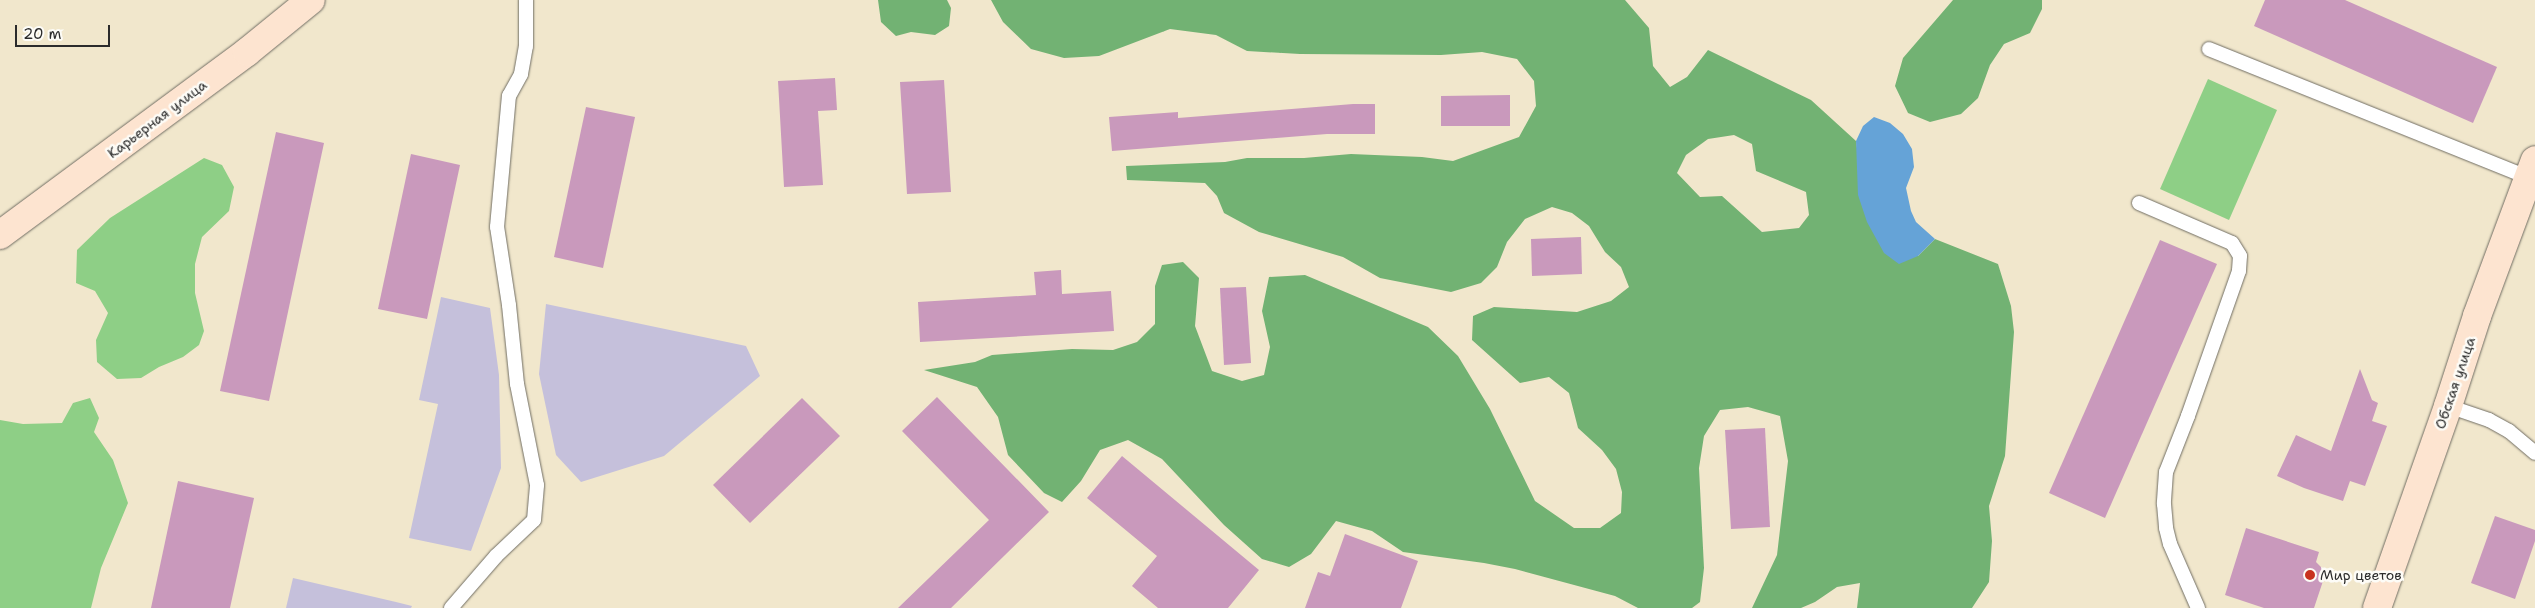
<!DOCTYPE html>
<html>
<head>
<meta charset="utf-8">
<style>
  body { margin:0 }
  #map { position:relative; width:2535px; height:608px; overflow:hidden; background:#f1e7cc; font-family:"Shantell Sans",sans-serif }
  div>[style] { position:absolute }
  .industrial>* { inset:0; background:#c5c0db }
  .green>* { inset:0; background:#8ecf86 }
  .forest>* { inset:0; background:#72b273 }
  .water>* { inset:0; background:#65a3d7 }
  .building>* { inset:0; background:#c999bc }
  .roads { filter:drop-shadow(0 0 1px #706d63) drop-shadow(0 0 1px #706d63) }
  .lane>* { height:14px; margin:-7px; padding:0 7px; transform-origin:7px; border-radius:7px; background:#fff }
  .secondary>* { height:28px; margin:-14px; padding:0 14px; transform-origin:14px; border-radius:14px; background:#fde4d0 }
  .dots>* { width:14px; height:14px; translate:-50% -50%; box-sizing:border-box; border:2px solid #fdfcf7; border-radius:50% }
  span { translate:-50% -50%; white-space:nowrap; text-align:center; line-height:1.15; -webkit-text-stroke:5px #fdfcf7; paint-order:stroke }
  .street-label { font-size:14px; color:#2b2b2b }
  .poi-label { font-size:14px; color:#2b2b2b }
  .left { translate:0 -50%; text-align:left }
  .scale { position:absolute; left:15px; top:25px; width:95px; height:22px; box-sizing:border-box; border:2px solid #2b2b2b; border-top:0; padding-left:6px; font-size:15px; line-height:18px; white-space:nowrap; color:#2b2b2b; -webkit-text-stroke:4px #fdfcf7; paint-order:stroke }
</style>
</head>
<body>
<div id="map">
  <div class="industrial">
    <div style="clip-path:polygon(441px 297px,490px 308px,499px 375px,501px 468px,471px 551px,409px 538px,438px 404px,419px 400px)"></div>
    <div style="clip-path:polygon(546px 304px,746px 346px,760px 376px,664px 456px,581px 482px,556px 455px,539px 374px)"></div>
    <div style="clip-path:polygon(293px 578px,396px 602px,412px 606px,411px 608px,286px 608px)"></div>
  </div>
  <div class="green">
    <div style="clip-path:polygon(2208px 79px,2277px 110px,2229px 220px,2160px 189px)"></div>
    <div style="clip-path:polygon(204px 158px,222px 165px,234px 187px,229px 211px,202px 237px,195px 264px,195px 293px,204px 331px,199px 345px,183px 357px,159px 367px,141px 378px,117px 379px,97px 362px,96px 340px,108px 313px,95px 291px,76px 283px,77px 250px,110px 218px)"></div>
    <div style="clip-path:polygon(90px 398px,99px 418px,94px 432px,113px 460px,128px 503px,101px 568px,91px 608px,0 608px,0 420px,23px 424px,62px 423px,73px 403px)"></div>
  </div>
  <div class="forest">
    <div style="clip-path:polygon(878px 0,947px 0,951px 8px,949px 26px,935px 35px,911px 32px,896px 36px,881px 22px)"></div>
    <div style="clip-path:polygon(evenodd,991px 0,1625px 0,1649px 28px,1653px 66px,1670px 87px,1687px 77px,1708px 50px,1811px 100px,1856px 141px,1858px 155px,1918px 256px,1935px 239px,1998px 264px,2011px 306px,2014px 332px,2005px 456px,1989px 506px,1992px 541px,1989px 582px,1972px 608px,1857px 608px,1860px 583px,1837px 587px,1815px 602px,1801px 608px,1752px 608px,1777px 555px,1788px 461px,1780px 416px,1748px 407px,1720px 410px,1704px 436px,1699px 468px,1704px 568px,1700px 602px,1692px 608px,1638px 608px,1615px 596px,1515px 569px,1484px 563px,1403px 552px,1372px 531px,1336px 521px,1311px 554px,1289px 567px,1262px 559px,1224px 525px,1162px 459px,1128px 440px,1100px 450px,1081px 481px,1062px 502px,1044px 493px,1008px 455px,998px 417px,977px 387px,924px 370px,975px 362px,992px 355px,1072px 349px,1113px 350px,1137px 342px,1155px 324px,1155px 286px,1162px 265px,1183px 262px,1199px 278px,1195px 326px,1212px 371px,1242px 381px,1264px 375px,1270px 347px,1262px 311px,1269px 277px,1305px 275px,1428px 327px,1458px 356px,1490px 409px,1535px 501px,1574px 528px,1600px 528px,1621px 513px,1622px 492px,1616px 469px,1602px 450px,1578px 428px,1569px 393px,1549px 377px,1520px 383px,1472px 340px,1473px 316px,1494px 307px,1577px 312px,1611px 301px,1629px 287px,1621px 267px,1605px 252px,1589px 226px,1572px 213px,1552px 207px,1525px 219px,1507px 242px,1497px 267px,1481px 283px,1451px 292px,1380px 278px,1343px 257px,1259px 232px,1224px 213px,1217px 196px,1205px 183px,1127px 180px,1126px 166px,1225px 162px,1247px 158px,1304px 158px,1351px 154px,1422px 157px,1453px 161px,1519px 137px,1536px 106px,1534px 81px,1517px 59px,1482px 52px,1441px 55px,1300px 54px,1247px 51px,1216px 35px,1170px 29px,1099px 56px,1064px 58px,1031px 49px,1003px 22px,991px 0,1734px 135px,1752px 144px,1756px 171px,1806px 192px,1809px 215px,1799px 228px,1762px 232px,1722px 196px,1700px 197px,1677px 173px,1686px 155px,1708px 139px,1734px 135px)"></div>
    <div style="clip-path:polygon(1953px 0,2042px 0,2042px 9px,2030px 33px,2004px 44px,1990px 65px,1978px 98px,1961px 114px,1930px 122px,1908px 113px,1895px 86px,1903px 58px)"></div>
  </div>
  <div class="water">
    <div style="clip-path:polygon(1874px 117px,1890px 123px,1903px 134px,1912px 149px,1914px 167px,1906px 188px,1911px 211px,1916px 222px,1935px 239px,1918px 256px,1899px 264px,1884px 253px,1867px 222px,1858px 195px,1856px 141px,1863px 126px)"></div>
  </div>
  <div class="building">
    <div style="clip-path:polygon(2265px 0,2345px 0,2497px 67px,2473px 123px,2254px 26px)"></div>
    <div style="clip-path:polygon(835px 78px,837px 110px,818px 111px,823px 185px,784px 187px,778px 81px)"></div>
    <div style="clip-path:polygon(944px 80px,951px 192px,907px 194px,900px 82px)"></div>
    <div style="clip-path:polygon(1510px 95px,1510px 126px,1441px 126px,1441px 96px)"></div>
    <div style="clip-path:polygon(1353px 104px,1375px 104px,1375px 134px,1327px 134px,1112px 151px,1109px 117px,1178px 112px,1178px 118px)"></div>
    <div style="clip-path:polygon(586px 107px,635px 117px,603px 268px,554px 257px)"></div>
    <div style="clip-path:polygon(276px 132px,324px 143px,269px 401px,220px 391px)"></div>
    <div style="clip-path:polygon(411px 154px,460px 165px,427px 319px,378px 309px)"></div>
    <div style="clip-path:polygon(1581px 237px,1582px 274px,1532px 276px,1531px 239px)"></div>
    <div style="clip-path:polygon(2160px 240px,2217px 264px,2105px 518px,2049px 493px)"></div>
    <div style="clip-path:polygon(1061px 270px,1062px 294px,1111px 291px,1114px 331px,920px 342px,918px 302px,1036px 295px,1034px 272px)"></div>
    <div style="clip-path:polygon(1246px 287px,1251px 363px,1224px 365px,1220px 288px)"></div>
    <div style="clip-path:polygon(2360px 369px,2372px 400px,2378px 403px,2372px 421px,2387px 426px,2365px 486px,2350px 481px,2343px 501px,2304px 488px,2277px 476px,2296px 435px,2331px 451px)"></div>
    <div style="clip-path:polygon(937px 397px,1049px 512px,951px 608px,898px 608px,989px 520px,902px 431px)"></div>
    <div style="clip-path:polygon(802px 398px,840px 436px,750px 523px,713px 485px)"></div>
    <div style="clip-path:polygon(1765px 428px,1770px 527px,1731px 529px,1725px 430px)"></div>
    <div style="clip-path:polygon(1122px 456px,1259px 570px,1228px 608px,1158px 608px,1132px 586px,1157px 556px,1087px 498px)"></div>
    <div style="clip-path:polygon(178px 481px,254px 498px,230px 608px,151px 608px)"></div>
    <div style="clip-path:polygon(2495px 516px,2535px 530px,2535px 541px,2515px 599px,2471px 583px)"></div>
    <div style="clip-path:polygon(2246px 528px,2319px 552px,2316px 562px,2326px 572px,2314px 608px,2264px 608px,2225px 595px)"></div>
    <div style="clip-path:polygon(1345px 534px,1418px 561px,1401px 608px,1305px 608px,1318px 572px,1330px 576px)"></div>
  </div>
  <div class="roads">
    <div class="lane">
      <div style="left:2209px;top:49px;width:344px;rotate:21.9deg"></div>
      <div style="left:2139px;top:203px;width:101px;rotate:23.3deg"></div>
      <div style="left:2232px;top:243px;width:15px;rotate:58deg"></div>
      <div style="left:2240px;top:256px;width:15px;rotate:94deg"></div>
      <div style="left:2239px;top:271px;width:154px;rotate:109.4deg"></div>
      <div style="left:2188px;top:416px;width:60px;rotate:111.4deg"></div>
      <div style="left:2166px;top:472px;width:32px;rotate:94deg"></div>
      <div style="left:2164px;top:504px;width:24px;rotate:85deg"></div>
      <div style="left:2166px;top:528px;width:16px;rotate:76deg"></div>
      <div style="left:2170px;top:544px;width:70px;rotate:66.4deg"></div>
      <div style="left:2448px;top:406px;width:43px;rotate:18.9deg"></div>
      <div style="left:2489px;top:420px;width:23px;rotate:29deg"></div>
      <div style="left:2509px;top:431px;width:34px;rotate:40deg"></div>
      <div style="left:451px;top:608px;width:69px;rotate:-49.1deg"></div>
      <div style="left:496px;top:556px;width:52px;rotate:-43.5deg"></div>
      <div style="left:534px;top:520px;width:35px;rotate:-85deg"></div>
      <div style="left:537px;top:485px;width:103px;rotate:-101.2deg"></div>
      <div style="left:517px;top:384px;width:79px;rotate:-95.8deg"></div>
      <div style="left:509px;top:305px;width:79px;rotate:-98.7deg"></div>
      <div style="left:497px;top:227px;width:132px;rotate:-84.8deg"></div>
      <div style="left:509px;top:96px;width:25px;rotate:-61deg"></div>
      <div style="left:521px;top:74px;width:28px;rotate:-80deg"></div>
      <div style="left:526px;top:46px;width:46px;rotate:-90deg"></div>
    </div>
    <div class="secondary">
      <div style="left:0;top:235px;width:307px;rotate:-36.5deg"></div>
      <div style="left:247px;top:52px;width:82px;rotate:-39.1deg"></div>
      <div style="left:2377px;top:608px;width:214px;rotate:-70.6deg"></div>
      <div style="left:2448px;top:406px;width:95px;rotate:-72.1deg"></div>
      <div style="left:2477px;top:316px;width:166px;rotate:-69.6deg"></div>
    </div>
  </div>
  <div class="dots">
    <div style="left:2310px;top:575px;background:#c8321e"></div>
  </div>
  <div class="street-label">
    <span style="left:157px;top:119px;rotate:-37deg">Карьерная улица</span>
    <span style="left:2455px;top:383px;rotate:-71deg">Обская улица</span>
  </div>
  <div class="poi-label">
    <span class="left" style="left:2320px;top:575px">Мир цветов</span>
  </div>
  <div class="scale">20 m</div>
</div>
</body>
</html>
